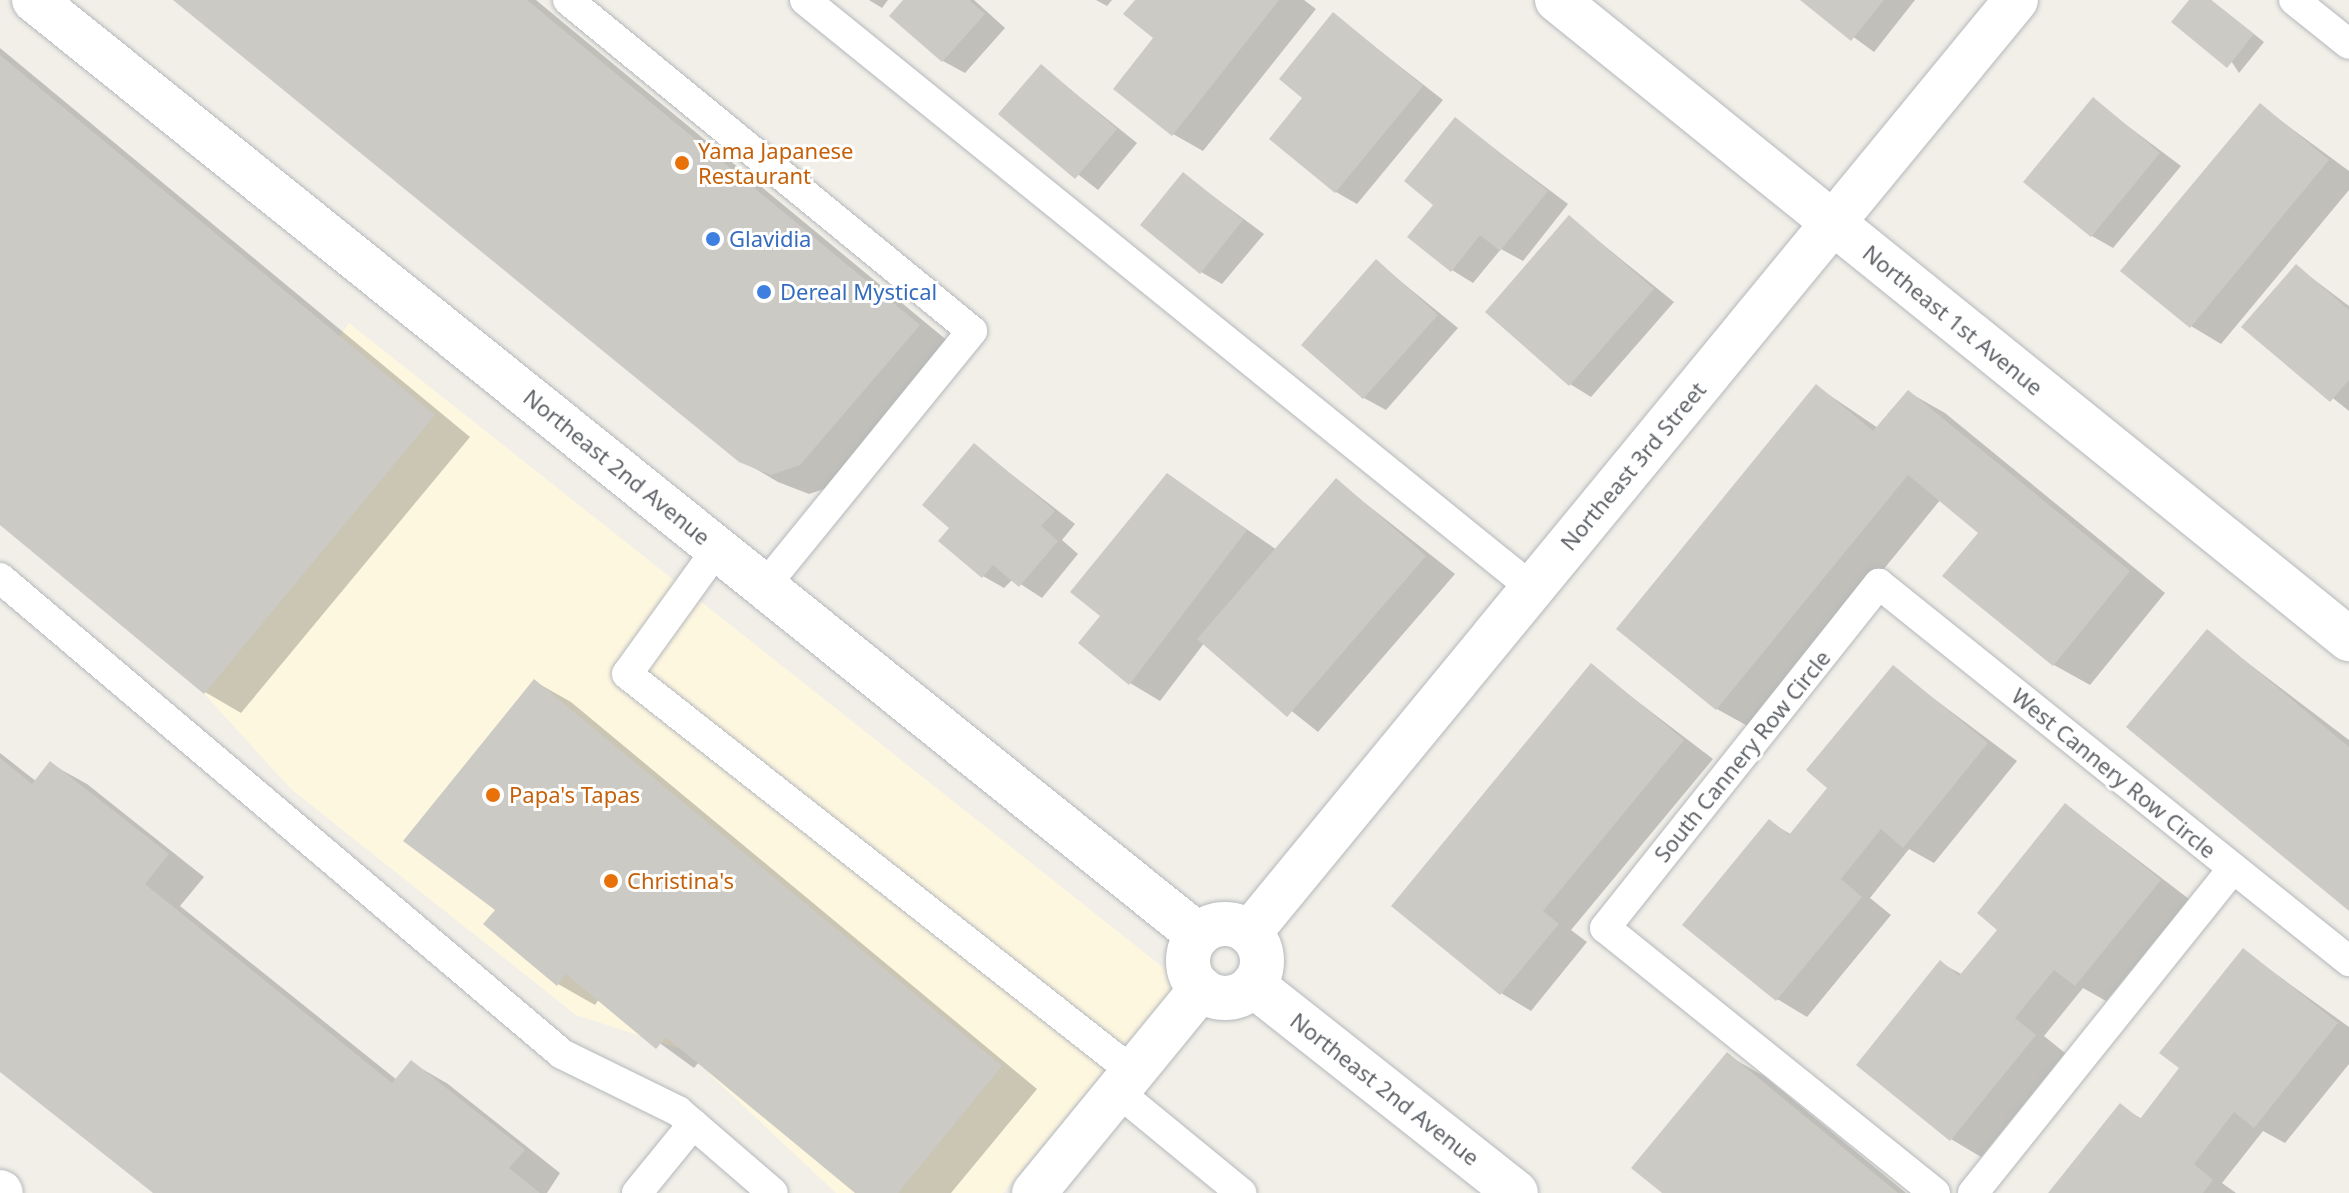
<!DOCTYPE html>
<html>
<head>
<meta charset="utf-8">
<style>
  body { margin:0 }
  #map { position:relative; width:2349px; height:1193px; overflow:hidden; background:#f1efe8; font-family:"Noto Sans",sans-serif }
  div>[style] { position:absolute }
  .commercial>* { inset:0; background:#fef7e0 }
  .shadow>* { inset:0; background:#0003 }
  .building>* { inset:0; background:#cccac5 }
  .roads { filter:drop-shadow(0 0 2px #b5b8bc) drop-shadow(0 0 2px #b5b8bc) }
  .lane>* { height:30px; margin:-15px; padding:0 15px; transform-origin:15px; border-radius:15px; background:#fff }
  .street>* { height:44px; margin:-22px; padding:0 22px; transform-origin:22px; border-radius:22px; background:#fff }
  .secondary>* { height:44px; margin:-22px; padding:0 22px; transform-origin:22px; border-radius:22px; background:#fff }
  .secondary>.ring { margin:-22px; padding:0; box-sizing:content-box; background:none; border:44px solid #fff; border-radius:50% }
  .dots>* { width:22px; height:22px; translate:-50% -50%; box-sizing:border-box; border:4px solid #fff; border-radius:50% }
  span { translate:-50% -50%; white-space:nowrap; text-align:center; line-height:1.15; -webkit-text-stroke:6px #fff; paint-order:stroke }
  .food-label { font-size:22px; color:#c56008 }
  .left { translate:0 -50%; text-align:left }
  .shop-label { font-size:22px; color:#366cbe }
  .street-label { font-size:22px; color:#5f6368 }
</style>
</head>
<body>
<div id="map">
  <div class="commercial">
    <div style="clip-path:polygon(349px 323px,1179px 980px,1003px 1193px,836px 1193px,684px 1050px,576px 1015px,291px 789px,136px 619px)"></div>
  </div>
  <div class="shadow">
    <div style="clip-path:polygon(176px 0,536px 0,955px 347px,836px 485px,809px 494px,778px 482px,741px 460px)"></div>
    <div style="clip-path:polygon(869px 0,888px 0,882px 8px)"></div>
    <div style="clip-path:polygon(906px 0,974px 0,1005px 28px,965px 73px,943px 61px)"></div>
    <div style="clip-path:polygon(1096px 0,1112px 0,1107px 6px)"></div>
    <div style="clip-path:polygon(1137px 0,1304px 0,1316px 9px,1203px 151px,1173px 134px,1155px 38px)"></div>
    <div style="clip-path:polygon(1803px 0,1915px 0,1874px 52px)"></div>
    <div style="clip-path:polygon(2191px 0,2211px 0,2264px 42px,2239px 73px)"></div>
    <div style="clip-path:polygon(1334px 15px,1443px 100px,1357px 204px,1336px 192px,1305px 98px)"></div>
    <div style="clip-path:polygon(0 48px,470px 437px,241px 713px,205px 692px,0 523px)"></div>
    <div style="clip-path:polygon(1041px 66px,1137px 143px,1098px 190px,1001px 114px)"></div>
    <div style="clip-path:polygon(2093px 100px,2181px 166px,2113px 248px,2092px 236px)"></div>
    <div style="clip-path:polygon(2261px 106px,2349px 171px,2349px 190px,2221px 344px,2191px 326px)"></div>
    <div style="clip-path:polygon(1455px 119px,1568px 204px,1523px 261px,1501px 249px,1473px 283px,1452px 270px,1436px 204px)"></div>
    <div style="clip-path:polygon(1183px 174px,1264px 234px,1222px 284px,1201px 272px)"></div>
    <div style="clip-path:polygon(1570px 218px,1674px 302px,1591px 397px,1570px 384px)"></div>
    <div style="clip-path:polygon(1377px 262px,1458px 328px,1386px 410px,1364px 398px)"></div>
    <div style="clip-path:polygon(2296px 266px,2349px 306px,2349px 411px,2244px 327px)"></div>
    <div style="clip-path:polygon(1816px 386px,1878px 428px,1908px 392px,1945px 413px,2165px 593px,2090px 685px,2054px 665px,1981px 532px,1941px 499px,1753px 729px,1717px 709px)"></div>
    <div style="clip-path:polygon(975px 446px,1075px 524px,1062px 540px,1078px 554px,1042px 598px,1013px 579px,1004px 588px,983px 576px,951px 527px)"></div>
    <div style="clip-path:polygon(1168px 475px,1277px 550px,1337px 481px,1455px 574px,1318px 732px,1205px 642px,1160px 701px,1130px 683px,1103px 616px)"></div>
    <div style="clip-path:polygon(2207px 632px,2349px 740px,2349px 909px)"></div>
    <div style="clip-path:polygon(1591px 666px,1713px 759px,1571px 930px,1587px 942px,1531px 1011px,1501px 993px)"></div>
    <div style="clip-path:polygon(1893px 668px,2017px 761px,1934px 863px,1909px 849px,1870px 898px,1891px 915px,1807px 1017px,1777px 999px,1770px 822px,1792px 835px,1830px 788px)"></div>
    <div style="clip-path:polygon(534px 681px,571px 702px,1037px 1089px,951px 1193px,858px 1193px,699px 1062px,694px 1068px,599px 999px,595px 1005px,558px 984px,498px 910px)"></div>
    <div style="clip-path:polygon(0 753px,37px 782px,51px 764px,87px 784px,204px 877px,180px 906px,397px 1080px,412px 1063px,448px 1084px,560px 1173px,547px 1193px,156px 1193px,0 1070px)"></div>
    <div style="clip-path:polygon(2066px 805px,2189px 899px,2106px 1001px,2083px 988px,2044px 1036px,2065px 1053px,1981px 1157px,1951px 1139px,1941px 963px,1963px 975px,2000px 930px)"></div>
    <div style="clip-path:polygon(2244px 951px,2349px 1027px,2349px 1064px,2285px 1143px,2263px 1131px,2222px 1183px,2236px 1193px,2051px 1193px,2120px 1106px,2142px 1119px,2182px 1068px)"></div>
    <div style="clip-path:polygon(1727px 1055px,1764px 1076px,1906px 1193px,1665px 1193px)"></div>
  </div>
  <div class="building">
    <div style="clip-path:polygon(173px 0,527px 0,920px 325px,800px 465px,771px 475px,739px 462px)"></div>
    <div style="clip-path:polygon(903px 0,969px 0,985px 14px,942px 62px,889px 16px)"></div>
    <div style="clip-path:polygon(1135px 0,1279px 0,1172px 136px,1113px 89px,1153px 38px,1123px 14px)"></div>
    <div style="clip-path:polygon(1800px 0,1884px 0,1851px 41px)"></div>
    <div style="clip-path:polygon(2189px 0,2211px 0,2254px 34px,2227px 68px,2171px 22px)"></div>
    <div style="clip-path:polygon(1333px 12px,1423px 86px,1335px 193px,1269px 139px,1302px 98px,1279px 79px)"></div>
    <div style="clip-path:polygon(0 55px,435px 415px,204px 694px,0 525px)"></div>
    <div style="clip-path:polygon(1041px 64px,1117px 129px,1075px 179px,998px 114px)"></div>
    <div style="clip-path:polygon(2093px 97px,2160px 153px,2091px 237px,2023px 182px)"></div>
    <div style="clip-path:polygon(2260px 103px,2329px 160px,2190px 328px,2120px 271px)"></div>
    <div style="clip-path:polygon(1455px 117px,1548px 191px,1500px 251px,1480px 235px,1451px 272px,1407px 237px,1433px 205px,1404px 181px)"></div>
    <div style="clip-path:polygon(1183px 172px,1243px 220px,1200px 274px,1140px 225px)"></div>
    <div style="clip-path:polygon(1569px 215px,1654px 289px,1569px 386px,1485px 312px)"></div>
    <div style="clip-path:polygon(1376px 259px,1438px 315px,1363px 399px,1301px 345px)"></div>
    <div style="clip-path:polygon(2296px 264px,2349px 310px,2349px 380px,2330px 402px,2241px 327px)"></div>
    <div style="clip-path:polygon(1816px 384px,1873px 431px,1908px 390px,2130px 571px,2053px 666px,1942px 576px,1978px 533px,1908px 475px,1716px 710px,1616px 629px)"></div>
    <div style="clip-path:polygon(974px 443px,1055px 511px,1041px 526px,1058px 541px,1019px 587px,993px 565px,982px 578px,938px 541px,949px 528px,922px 505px)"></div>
    <div style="clip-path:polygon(1167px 473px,1247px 530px,1129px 685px,1078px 643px,1100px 616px,1070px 592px)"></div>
    <div style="clip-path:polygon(1336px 478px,1426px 556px,1287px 717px,1197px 639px)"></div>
    <div style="clip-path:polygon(2207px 629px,2349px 747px,2349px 911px,2126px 727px)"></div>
    <div style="clip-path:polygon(1591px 663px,1684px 740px,1543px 911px,1559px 924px,1500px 995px,1391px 906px)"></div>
    <div style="clip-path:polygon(1893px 665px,1988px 743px,1903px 848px,1881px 829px,1841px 879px,1862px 897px,1776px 1001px,1682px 925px,1769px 819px,1789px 835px,1827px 788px,1806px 770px)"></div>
    <div style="clip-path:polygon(534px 679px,1002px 1066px,898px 1193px,855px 1193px,666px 1037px,656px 1049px,566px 974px,557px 986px,483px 924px,495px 910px,403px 841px)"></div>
    <div style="clip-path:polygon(0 758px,32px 784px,50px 761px,169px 854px,145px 884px,392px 1083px,411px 1060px,525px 1150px,509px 1168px,540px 1193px,153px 1193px,0 1072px)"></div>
    <div style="clip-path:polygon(2065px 803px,2161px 880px,2075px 986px,2054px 970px,2015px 1018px,2036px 1035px,1950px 1141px,1856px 1065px,1940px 960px,1959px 976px,1997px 930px,1977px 913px)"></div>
    <div style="clip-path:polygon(2243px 948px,2338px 1023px,2254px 1128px,2234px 1112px,2194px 1164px,2213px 1180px,2203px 1193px,2048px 1193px,2120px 1103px,2140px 1119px,2179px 1068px,2159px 1053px)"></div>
    <div style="clip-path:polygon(1727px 1052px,1898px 1193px,1662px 1193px,1631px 1168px)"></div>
  </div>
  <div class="roads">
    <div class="lane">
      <div style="left:568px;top:0;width:522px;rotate:39.33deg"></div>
      <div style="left:972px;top:331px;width:328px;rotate:129.1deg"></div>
      <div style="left:805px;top:0;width:935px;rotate:38.97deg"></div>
      <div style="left:2294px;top:0;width:70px;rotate:38.7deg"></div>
      <div style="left:718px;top:548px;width:155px;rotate:125.8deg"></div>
      <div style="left:627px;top:674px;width:644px;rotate:38.19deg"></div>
      <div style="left:0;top:578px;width:736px;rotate:40.26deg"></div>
      <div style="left:562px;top:1054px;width:129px;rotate:26.2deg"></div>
      <div style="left:678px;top:1111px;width:125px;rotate:40.8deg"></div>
      <div style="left:1117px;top:1091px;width:161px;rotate:39.4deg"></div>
      <div style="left:637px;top:1193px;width:89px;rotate:-50.9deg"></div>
      <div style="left:1935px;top:1193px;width:423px;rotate:-141.2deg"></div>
      <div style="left:1605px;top:928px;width:440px;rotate:-51.5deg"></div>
      <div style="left:1879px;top:584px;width:603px;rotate:38.73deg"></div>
      <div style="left:1973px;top:1193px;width:416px;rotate:-51.3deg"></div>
    </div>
    <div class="street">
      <div style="left:1557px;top:0;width:1018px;rotate:38.9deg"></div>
      <div style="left:1250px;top:932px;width:1206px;rotate:-50.58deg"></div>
      <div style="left:0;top:1192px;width:1px;rotate:45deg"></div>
      <div style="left:1034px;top:1193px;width:264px;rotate:-50.7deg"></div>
    </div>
    <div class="secondary">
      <div style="left:34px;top:0;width:1493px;rotate:38.77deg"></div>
      <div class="ring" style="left:1188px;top:924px;width:30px;height:30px"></div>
      <div style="left:1253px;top:985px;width:335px;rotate:38.3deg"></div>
    </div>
  </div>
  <div class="dots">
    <div style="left:682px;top:163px;background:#e8710a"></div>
    <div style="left:713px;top:239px;background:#3f7fe0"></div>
    <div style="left:764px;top:292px;background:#3f7fe0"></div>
    <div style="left:493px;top:795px;background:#e8710a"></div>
    <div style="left:611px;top:881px;background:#e8710a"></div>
  </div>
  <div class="food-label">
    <span class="left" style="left:698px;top:163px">Yama Japanese<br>Restaurant</span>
    <span class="left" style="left:509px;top:795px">Papa's Tapas</span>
    <span class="left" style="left:627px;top:881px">Christina's</span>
  </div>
  <div class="shop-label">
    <span class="left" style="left:729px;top:239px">Glavidia</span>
    <span class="left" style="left:780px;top:292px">Dereal Mystical</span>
  </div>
  <div class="street-label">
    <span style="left:1953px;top:320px;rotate:39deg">Northeast 1st Avenue</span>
    <span style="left:1633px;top:466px;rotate:-50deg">Northeast 3rd Street</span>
    <span style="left:617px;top:467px;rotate:39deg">Northeast 2nd Avenue</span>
    <span style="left:1742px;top:756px;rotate:-51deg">South Cannery Row Circle</span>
    <span style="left:2114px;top:773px;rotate:39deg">West Cannery Row Circle</span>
    <span style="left:1385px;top:1089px;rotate:38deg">Northeast 2nd Avenue</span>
  </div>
</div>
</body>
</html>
